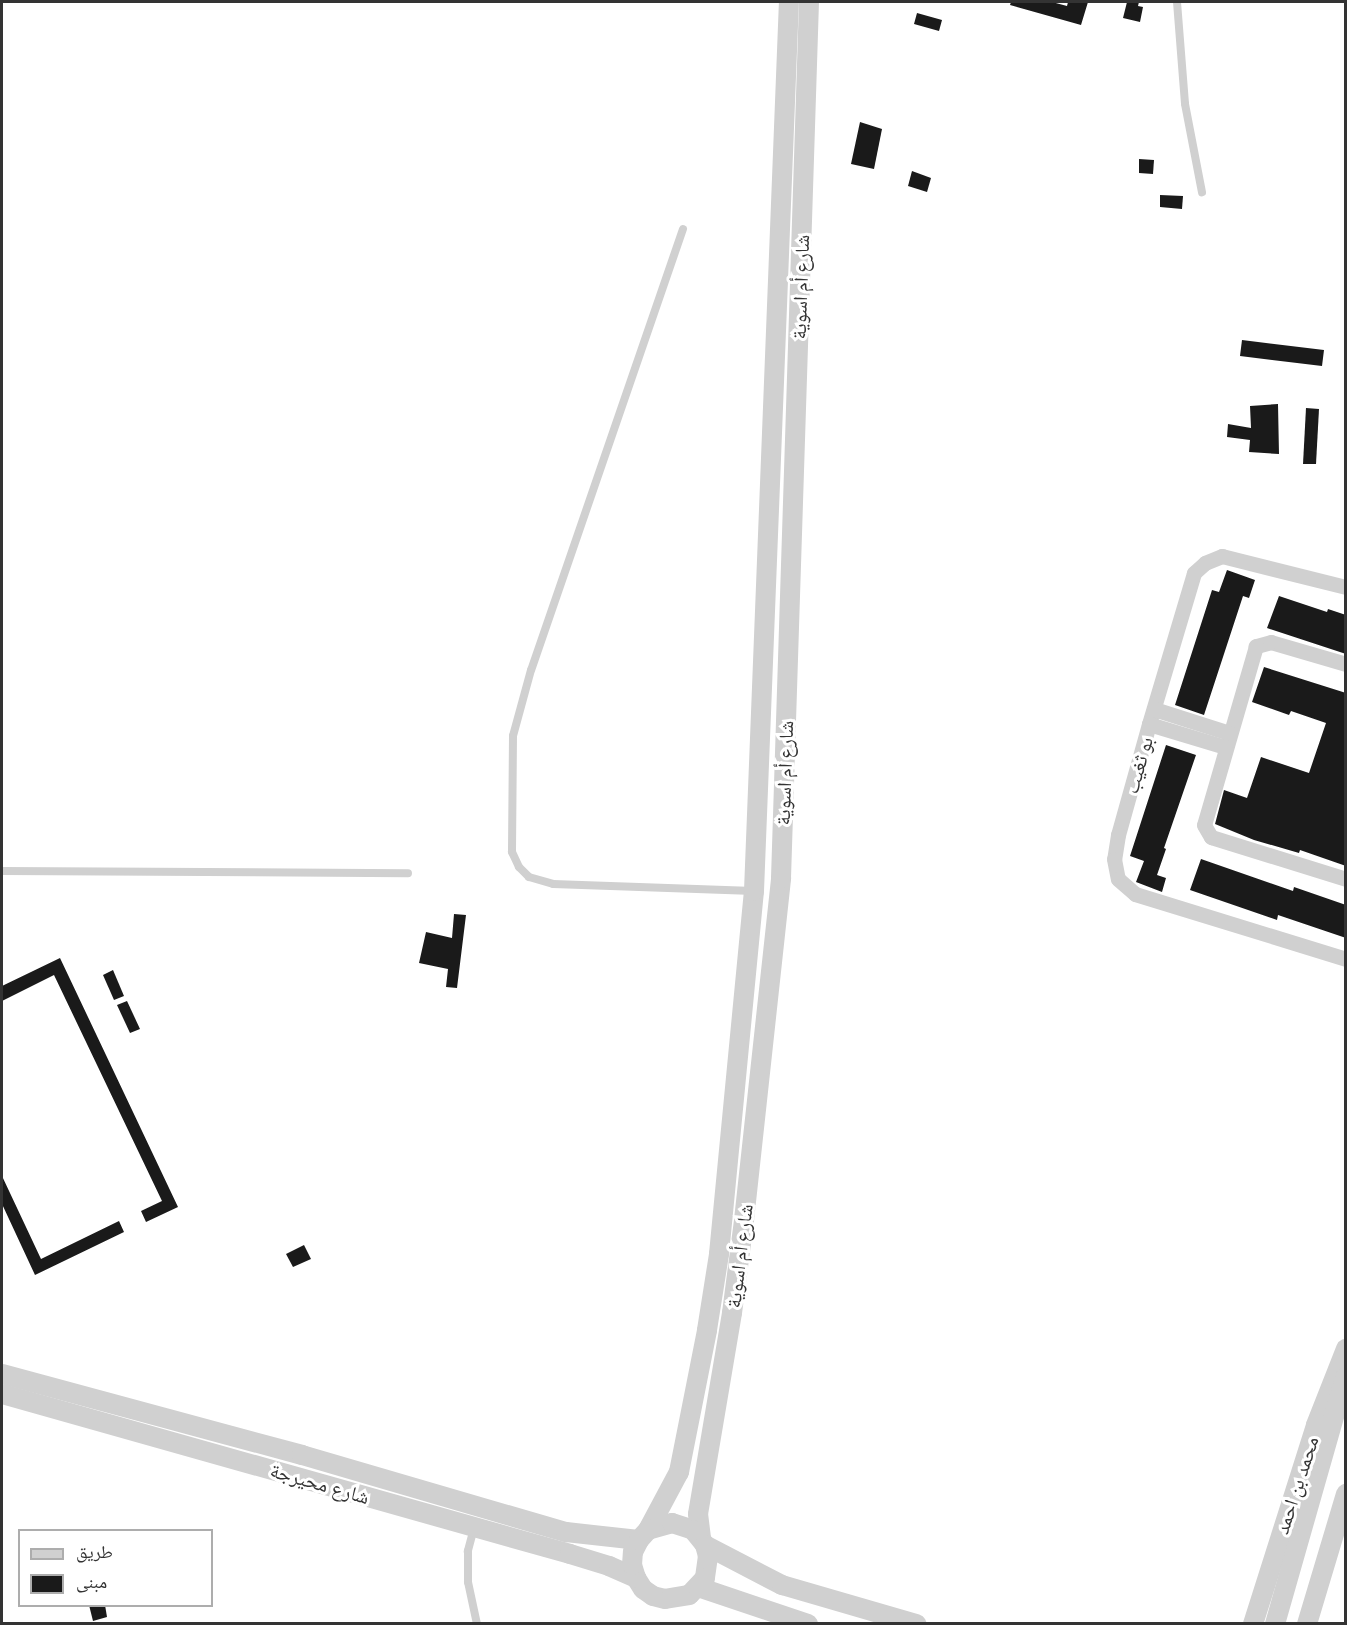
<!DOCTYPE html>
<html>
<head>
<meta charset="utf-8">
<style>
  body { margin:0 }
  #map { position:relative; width:1347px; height:1625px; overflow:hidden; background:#fff; font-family:"Exo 2","Noto Naskh Arabic",sans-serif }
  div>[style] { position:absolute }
  .building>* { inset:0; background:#1a1a1a }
  .service>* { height:8px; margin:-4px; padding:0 4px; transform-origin:4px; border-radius:4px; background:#d0d0d0 }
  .minor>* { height:15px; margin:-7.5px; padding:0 7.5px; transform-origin:7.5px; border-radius:7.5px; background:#d0d0d0 }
  .tertiary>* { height:20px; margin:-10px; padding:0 10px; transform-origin:10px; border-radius:10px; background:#d0d0d0 }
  span { translate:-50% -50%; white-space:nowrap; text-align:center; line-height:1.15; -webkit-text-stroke:6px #fff; paint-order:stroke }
  .street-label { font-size:20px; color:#333 }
  .frame { position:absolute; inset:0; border:3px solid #333; pointer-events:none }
  .legend { position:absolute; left:18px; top:1529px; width:195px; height:78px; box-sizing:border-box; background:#fff; border:2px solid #adadad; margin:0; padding:8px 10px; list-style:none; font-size:18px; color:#333 }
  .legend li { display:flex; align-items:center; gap:12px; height:30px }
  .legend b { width:30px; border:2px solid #adadad }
</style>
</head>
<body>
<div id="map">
  <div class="building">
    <div style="clip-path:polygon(1011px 2px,1052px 2px,1067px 6px,1068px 2px,1088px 2px,1081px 25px,1010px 5px)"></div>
    <div style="clip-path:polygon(1127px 2px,1139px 2px,1138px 6px,1143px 7px,1140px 22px,1123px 18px)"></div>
    <div style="clip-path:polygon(917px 13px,942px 20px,939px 31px,914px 24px)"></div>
    <div style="clip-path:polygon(860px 122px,882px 129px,874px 169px,851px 164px)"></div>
    <div style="clip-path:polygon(1139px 159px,1154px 160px,1153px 174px,1139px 173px)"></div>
    <div style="clip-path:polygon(912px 171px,931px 178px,927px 192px,908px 186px)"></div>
    <div style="clip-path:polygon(1160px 195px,1183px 196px,1182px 209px,1160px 207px)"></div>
    <div style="clip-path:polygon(1242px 340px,1324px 350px,1322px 366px,1240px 356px)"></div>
    <div style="clip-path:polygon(1278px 404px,1279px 454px,1249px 452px,1250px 440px,1227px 437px,1228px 424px,1251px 428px,1250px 406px)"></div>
    <div style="clip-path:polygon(1306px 408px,1319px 409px,1316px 464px,1303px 464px)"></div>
    <div style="clip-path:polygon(1227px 570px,1255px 580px,1249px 598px,1243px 596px,1204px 715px,1175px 705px,1212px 590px,1219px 592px)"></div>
    <div style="clip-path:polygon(1279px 596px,1327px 612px,1328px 609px,1346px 615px,1346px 654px,1267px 628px)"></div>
    <div style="clip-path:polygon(1264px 667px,1346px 693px,1346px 866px,1300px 850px,1299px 853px,1254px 840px,1215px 824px,1224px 790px,1247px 798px,1261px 757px,1309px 773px,1326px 723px,1291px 711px,1289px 715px,1252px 702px)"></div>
    <div style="clip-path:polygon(1166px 745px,1196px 755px,1164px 848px,1166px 849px,1157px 875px,1166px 878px,1162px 892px,1136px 882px,1144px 861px,1130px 856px)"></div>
    <div style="clip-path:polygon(1201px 859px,1293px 891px,1294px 887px,1346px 905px,1346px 938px,1278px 915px,1277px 920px,1190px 890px)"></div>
    <div style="clip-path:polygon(454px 914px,466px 915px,457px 988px,446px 987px,448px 969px,419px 963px,426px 932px,452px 938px)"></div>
    <div style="clip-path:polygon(60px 958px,178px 1207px,146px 1222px,141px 1211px,162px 1201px,54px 975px,2px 1001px,2px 986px)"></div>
    <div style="clip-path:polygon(113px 970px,124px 996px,114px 1000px,103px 975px)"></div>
    <div style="clip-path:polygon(127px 1001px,140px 1029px,130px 1033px,117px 1005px)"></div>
    <div style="clip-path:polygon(2px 1176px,41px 1259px,119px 1221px,124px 1232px,35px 1275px,2px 1204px)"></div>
    <div style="clip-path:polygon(304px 1245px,311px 1259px,293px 1267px,286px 1254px)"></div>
    <div style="clip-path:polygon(89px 1605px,105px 1605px,107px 1617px,93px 1621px)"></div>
  </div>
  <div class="service">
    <div style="left:1177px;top:2px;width:102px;rotate:85.5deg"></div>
    <div style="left:1185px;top:104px;width:90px;rotate:79.1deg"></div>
    <div style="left:683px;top:229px;width:466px;rotate:109deg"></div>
    <div style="left:531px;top:670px;width:68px;rotate:105.3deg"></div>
    <div style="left:513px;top:736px;width:116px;rotate:90.5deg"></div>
    <div style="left:512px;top:852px;width:17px;rotate:65deg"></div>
    <div style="left:519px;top:867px;width:14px;rotate:45deg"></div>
    <div style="left:529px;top:877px;width:25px;rotate:16deg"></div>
    <div style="left:553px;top:884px;width:201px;rotate:2deg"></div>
    <div style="left:2px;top:871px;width:406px;rotate:0.3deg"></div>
    <div style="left:474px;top:1528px;width:24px;rotate:105deg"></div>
    <div style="left:468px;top:1551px;width:31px;rotate:90deg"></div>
    <div style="left:468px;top:1582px;width:43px;rotate:77.9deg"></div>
  </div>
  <div class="minor">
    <div style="left:1346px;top:587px;width:128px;rotate:-166deg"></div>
    <div style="left:1222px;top:556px;width:18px;rotate:158deg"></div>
    <div style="left:1205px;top:563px;width:15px;rotate:138deg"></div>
    <div style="left:1194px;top:573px;width:158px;rotate:106.6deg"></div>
    <div style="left:1149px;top:724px;width:115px;rotate:105.6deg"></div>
    <div style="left:1118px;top:835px;width:24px;rotate:99deg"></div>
    <div style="left:1114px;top:859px;width:20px;rotate:79deg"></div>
    <div style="left:1118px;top:879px;width:23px;rotate:41deg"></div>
    <div style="left:1135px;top:894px;width:221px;rotate:17.1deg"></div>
    <div style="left:1346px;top:664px;width:78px;rotate:-163.7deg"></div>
    <div style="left:1271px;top:642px;width:16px;rotate:165deg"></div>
    <div style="left:1256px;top:646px;width:186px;rotate:106.2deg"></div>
    <div style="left:1204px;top:825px;width:14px;rotate:60deg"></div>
    <div style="left:1211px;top:837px;width:141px;rotate:17.3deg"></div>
    <div style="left:1154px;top:709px;width:79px;rotate:17.7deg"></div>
    <div style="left:1149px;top:724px;width:79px;rotate:16.8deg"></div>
  </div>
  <div class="tertiary">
    <div style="left:2px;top:1374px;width:311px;rotate:15.1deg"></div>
    <div style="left:302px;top:1455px;width:275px;rotate:16.3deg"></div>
    <div style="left:566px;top:1532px;width:73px;rotate:6.3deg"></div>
    <div style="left:2px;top:1394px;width:590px;rotate:15.73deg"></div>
    <div style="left:570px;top:1554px;width:41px;rotate:17.1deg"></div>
    <div style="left:609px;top:1566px;width:30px;rotate:24deg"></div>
    <div style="left:648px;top:1530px;width:66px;rotate:-61.9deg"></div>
    <div style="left:679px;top:1472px;width:145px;rotate:-78.8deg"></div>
    <div style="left:707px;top:1330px;width:77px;rotate:-81deg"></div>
    <div style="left:719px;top:1254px;width:365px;rotate:-84.5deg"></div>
    <div style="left:754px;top:891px;width:890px;rotate:-87.75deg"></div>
    <div style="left:701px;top:1538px;width:24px;rotate:-97deg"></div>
    <div style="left:698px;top:1514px;width:204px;rotate:-80.4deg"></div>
    <div style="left:732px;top:1313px;width:94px;rotate:-82.6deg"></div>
    <div style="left:744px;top:1220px;width:344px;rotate:-83.8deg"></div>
    <div style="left:781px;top:878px;width:876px;rotate:-88.17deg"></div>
    <div style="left:705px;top:1545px;width:11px;rotate:75deg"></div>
    <div style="left:708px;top:1556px;width:22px;rotate:98deg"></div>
    <div style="left:705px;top:1578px;width:23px;rotate:133deg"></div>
    <div style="left:689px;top:1595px;width:24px;rotate:171deg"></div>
    <div style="left:665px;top:1599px;width:12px;rotate:-166deg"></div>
    <div style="left:653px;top:1596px;width:12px;rotate:-145deg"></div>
    <div style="left:643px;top:1589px;width:13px;rotate:-122deg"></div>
    <div style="left:636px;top:1578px;width:14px;rotate:-107deg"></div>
    <div style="left:632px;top:1565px;width:13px;rotate:-86deg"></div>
    <div style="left:633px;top:1552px;width:13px;rotate:-63deg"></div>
    <div style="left:639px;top:1540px;width:13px;rotate:-48deg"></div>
    <div style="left:648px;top:1530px;width:25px;rotate:-16deg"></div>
    <div style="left:672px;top:1523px;width:22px;rotate:18deg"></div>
    <div style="left:693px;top:1530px;width:19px;rotate:51deg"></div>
    <div style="left:705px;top:1545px;width:87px;rotate:27.5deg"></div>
    <div style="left:782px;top:1585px;width:140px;rotate:16.2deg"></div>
    <div style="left:698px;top:1587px;width:116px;rotate:18.6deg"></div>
    <div style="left:1253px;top:1624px;width:209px;rotate:-72.4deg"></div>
    <div style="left:1316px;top:1425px;width:82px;rotate:-68.5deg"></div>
    <div style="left:1275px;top:1624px;width:256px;rotate:-74.1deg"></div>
    <div style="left:1307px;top:1624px;width:136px;rotate:-73.3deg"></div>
  </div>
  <div class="street-label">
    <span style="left:800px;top:287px;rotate:-88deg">شارع أم اسوية</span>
    <span style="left:1138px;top:765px;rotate:-74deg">بو ثغيب</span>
    <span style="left:784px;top:773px;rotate:-88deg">شارع أم اسوية</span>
    <span style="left:739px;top:1256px;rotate:-83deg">شارع أم اسوية</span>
    <span style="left:320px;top:1483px;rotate:16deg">شارع محيرجة</span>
    <span style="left:1296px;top:1485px;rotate:-72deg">محمد بن احمد</span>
  </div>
  <div class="frame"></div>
  <ul class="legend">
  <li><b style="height:8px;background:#d0d0d0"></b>طريق</li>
  <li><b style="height:16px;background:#1a1a1a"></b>مبنى</li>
  </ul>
</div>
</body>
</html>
